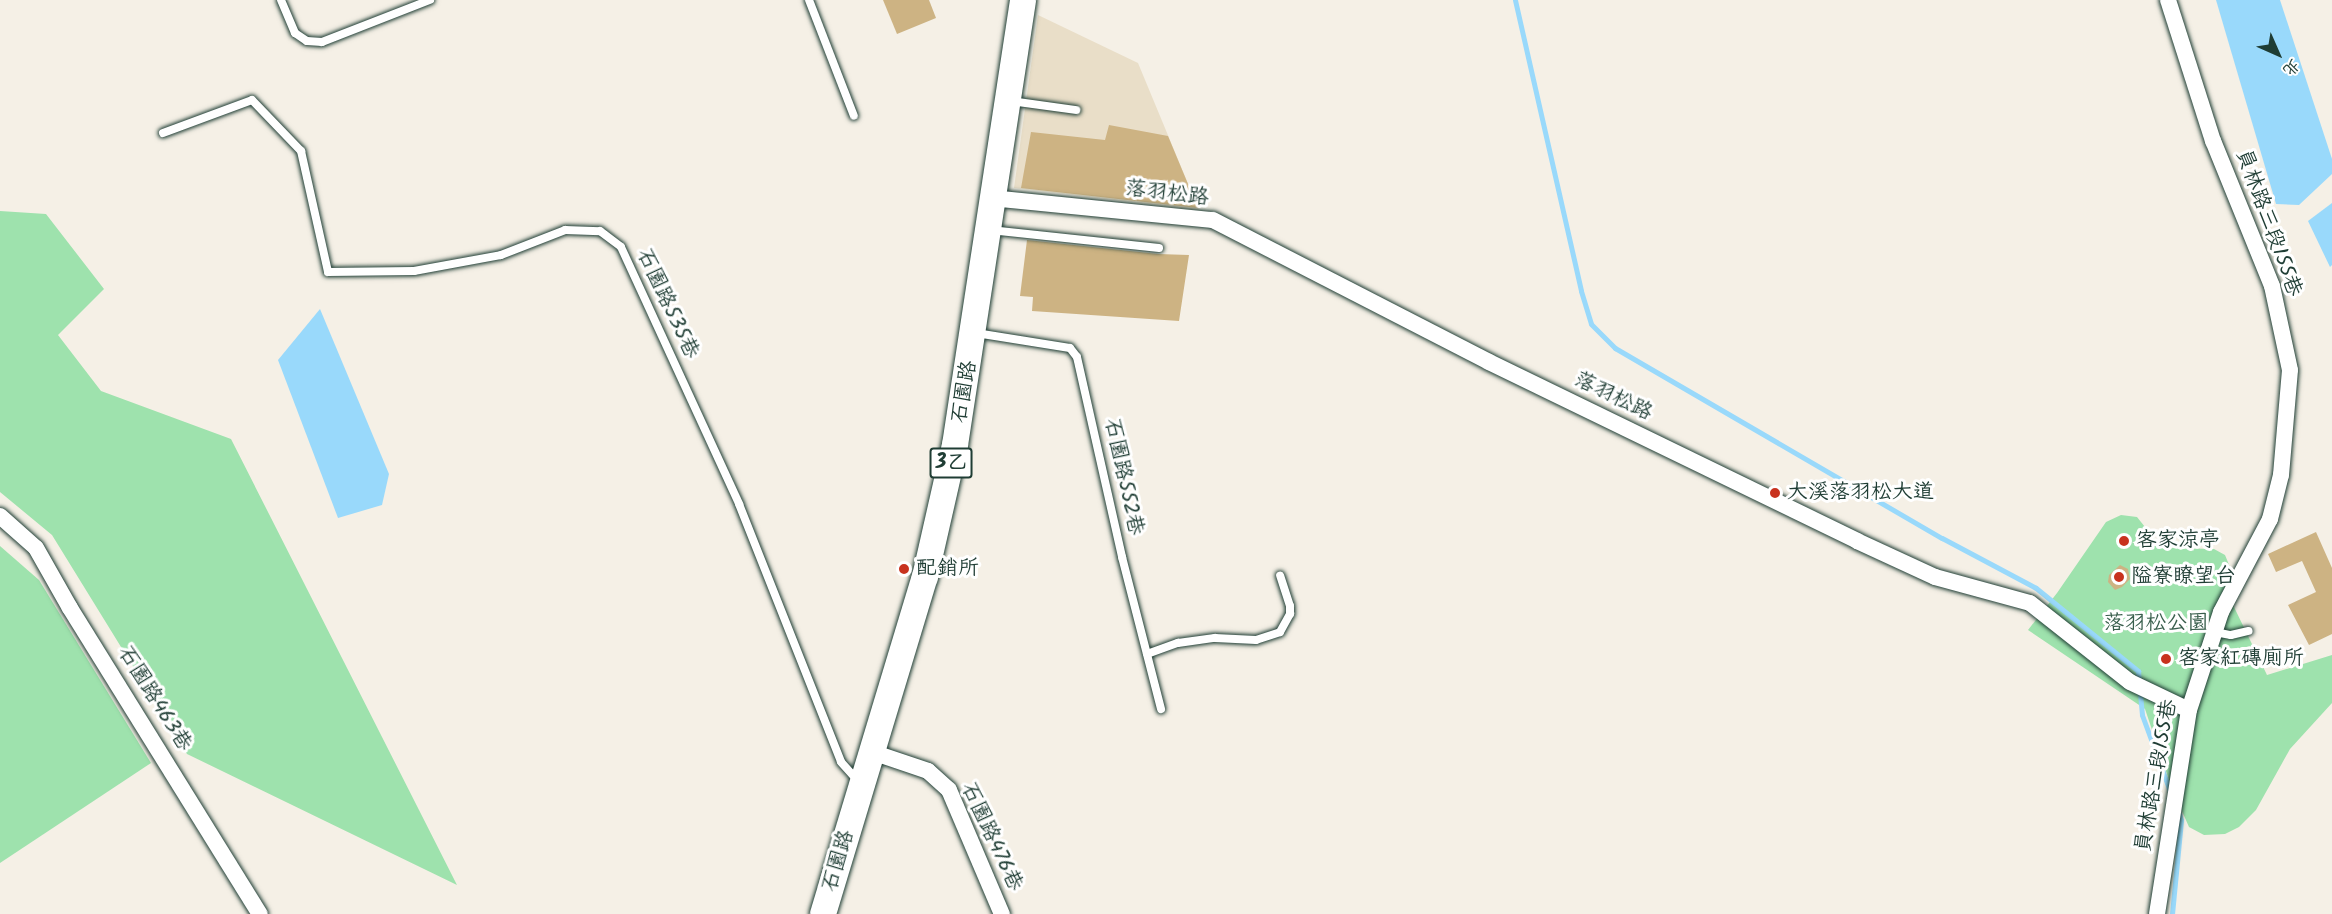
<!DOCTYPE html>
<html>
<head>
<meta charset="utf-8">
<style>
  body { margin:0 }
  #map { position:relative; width:2332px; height:914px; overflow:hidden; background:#f5f0e6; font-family:Kalam,"LXGW WenKai TC",sans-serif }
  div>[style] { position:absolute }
  .built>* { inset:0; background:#e9dec8 }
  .green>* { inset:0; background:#9ee2ad }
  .water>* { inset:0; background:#99d9fb }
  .stream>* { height:5px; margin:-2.5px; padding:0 2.5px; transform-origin:2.5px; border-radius:2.5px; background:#99d9fb }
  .building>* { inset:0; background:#cdb383 }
  .roads { filter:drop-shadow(0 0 2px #1f3d34) drop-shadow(0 0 2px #1f3d34) }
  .lane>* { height:8px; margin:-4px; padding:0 4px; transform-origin:4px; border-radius:4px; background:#fff }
  .street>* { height:16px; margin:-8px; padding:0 8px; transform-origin:8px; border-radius:8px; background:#fff }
  .primary>* { height:26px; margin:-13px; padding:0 13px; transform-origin:13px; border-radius:13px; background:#fff }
  .dots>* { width:16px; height:16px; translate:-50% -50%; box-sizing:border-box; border:3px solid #fff; border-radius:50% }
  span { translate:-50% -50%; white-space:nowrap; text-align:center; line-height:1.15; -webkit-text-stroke:6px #fff; paint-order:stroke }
  .shield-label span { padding:2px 4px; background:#fff; border:2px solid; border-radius:4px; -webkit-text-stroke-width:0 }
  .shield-label { font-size:20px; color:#1f3d34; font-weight:700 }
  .street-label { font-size:21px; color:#1f3d34 }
  .poi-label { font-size:21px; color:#1f3d34 }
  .left { translate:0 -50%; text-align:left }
  .park-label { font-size:21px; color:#385e4c }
  .north { position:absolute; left:2248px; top:24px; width:60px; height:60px; -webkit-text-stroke:4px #fff; paint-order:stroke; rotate:135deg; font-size:16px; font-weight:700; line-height:24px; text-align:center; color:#1f3d34 }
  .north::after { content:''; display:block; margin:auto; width:21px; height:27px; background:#1f3d34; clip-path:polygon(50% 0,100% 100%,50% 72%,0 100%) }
</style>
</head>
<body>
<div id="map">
  <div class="built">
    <div style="clip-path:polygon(1038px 15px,1138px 63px,1199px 210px,1014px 188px)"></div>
  </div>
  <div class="green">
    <div style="clip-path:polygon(0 211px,46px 214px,104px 289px,58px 335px,101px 391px,231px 439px,457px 885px,187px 754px,52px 535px,0 492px)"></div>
    <div style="clip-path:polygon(2121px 515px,2137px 517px,2157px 542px,2172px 548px,2214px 549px,2225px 555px,2232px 572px,2234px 607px,2267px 675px,2332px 655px,2332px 703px,2290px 749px,2256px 810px,2239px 827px,2225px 834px,2204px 835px,2189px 827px,2171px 786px,2145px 709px,2028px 630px,2057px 593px,2106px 522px)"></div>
    <div style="clip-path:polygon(0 546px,39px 580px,151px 763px,0 863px)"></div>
  </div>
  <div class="water">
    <div style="clip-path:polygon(2216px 0,2280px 0,2332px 159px,2332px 174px,2299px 205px,2276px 204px)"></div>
    <div style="clip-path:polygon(2332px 203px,2332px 265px,2330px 267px,2308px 221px)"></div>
    <div style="clip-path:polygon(320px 309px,389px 474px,382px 505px,338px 518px,278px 360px)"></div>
  </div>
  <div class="stream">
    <div style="left:1515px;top:0;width:298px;rotate:77.2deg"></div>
    <div style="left:1581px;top:291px;width:34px;rotate:73deg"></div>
    <div style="left:1591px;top:324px;width:34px;rotate:45deg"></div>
    <div style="left:1615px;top:348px;width:378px;rotate:30.2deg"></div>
    <div style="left:1942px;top:538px;width:106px;rotate:28deg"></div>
    <div style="left:2036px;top:588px;width:132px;rotate:39.1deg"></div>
    <div style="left:2138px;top:671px;width:44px;rotate:84.8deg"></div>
    <div style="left:2142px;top:715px;width:81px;rotate:69.8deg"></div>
    <div style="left:2172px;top:914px;width:94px;rotate:-84.5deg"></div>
    <div style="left:2181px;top:820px;width:6px;rotate:-108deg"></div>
  </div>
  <div class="building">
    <div style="clip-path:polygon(883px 0,929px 0,936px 18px,897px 34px)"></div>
    <div style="clip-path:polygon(1109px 125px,1168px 136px,1198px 208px,1021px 188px,1031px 132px,1105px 140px)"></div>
    <div style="clip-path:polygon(1027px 240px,1158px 254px,1189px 255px,1179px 321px,1032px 311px,1033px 297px,1020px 296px)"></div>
    <div style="clip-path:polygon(2316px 532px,2332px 568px,2332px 634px,2309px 645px,2288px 605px,2316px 592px,2302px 561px,2276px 572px,2268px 554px)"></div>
    <div style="clip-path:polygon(2120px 565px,2128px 569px,2130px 579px,2122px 587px,2115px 590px,2108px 582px,2109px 575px)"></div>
  </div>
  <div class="roads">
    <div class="lane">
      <div style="left:281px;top:0;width:36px;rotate:67deg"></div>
      <div style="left:295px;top:33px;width:14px;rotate:34deg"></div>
      <div style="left:307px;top:41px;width:15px;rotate:4deg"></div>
      <div style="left:322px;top:42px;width:116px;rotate:-21.3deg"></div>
      <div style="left:809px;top:0;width:124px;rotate:68.8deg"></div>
      <div style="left:1011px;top:101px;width:66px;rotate:7.9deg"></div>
      <div style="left:163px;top:133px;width:95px;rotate:-20.3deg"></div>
      <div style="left:252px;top:100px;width:71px;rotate:46.1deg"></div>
      <div style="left:301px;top:151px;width:124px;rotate:77.4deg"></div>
      <div style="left:328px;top:272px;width:86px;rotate:-0.7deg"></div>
      <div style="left:414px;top:271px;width:88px;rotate:-10.4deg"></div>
      <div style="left:501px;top:255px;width:69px;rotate:-21.3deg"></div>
      <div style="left:565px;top:230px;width:35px;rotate:2deg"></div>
      <div style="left:600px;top:231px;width:26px;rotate:37deg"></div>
      <div style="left:621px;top:247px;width:283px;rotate:65.3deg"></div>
      <div style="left:739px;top:504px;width:277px;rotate:68.4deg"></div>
      <div style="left:841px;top:762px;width:27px;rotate:48deg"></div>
      <div style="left:990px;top:230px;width:170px;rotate:6.1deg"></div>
      <div style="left:976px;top:333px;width:95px;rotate:9.1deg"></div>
      <div style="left:1070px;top:348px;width:11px;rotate:52deg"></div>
      <div style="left:1077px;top:357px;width:205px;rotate:77.3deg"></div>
      <div style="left:1122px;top:557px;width:157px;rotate:75.6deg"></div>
      <div style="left:2215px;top:632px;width:16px;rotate:11deg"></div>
      <div style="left:2231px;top:635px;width:18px;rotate:-13deg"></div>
      <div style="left:1147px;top:654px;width:33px;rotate:-20deg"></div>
      <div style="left:1178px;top:643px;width:37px;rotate:-8deg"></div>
      <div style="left:1215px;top:638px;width:41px;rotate:2.8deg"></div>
      <div style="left:1256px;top:640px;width:25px;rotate:-18deg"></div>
      <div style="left:1280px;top:632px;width:21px;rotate:-61deg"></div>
      <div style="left:1290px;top:614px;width:8px;rotate:-90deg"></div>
      <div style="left:1290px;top:606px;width:32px;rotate:-108deg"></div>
    </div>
    <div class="street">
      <div style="left:991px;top:198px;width:223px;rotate:5.7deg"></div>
      <div style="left:1213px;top:220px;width:310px;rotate:27.2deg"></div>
      <div style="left:1489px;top:362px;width:409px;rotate:25.9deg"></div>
      <div style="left:1857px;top:541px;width:86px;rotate:24.8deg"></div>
      <div style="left:1935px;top:577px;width:98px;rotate:15.3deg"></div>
      <div style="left:2030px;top:603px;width:127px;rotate:38.3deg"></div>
      <div style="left:2130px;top:682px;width:65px;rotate:25.4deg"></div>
      <div style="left:0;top:516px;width:48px;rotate:41.6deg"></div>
      <div style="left:36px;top:548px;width:69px;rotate:60.5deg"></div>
      <div style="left:70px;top:608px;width:360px;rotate:58.2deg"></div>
      <div style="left:872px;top:752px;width:59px;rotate:18.7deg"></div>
      <div style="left:928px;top:771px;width:28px;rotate:42deg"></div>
      <div style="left:949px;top:790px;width:135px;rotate:66.9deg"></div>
      <div style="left:2157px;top:914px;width:206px;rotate:-81.1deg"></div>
      <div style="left:2189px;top:710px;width:103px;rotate:-71.9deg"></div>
      <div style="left:2221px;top:612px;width:105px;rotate:-62.2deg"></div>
      <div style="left:2270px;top:519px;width:45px;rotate:-76deg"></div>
      <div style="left:2281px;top:475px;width:105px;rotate:-85.1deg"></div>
      <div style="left:2290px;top:370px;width:86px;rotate:-102.1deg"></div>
      <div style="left:2272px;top:286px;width:157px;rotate:-112.1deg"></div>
      <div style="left:2213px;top:141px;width:148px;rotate:-107.7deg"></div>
    </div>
    <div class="primary">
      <div style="left:823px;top:914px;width:352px;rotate:-73.2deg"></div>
      <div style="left:925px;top:577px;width:135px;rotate:-77.2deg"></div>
      <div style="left:955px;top:445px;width:450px;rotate:-81.3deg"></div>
    </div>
  </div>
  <div class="dots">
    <div style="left:1775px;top:493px;background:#c8321e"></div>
    <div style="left:2124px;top:541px;background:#c8321e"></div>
    <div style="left:904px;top:569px;background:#c8321e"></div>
    <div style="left:2119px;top:577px;background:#c8321e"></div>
    <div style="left:2166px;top:659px;background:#c8321e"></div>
  </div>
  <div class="shield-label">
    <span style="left:951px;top:463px">3乙</span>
  </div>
  <div class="street-label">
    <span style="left:1167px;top:194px;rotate:7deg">落羽松路</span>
    <span style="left:2268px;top:223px;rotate:70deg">員林路三段155巷</span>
    <span style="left:667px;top:304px;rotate:65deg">石園路535巷</span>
    <span style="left:965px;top:392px;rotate:-80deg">石園路</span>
    <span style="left:1613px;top:397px;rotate:26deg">落羽松路</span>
    <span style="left:1123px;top:477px;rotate:78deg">石園路552巷</span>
    <span style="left:154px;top:699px;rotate:58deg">石園路463巷</span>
    <span style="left:2157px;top:776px;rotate:-80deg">員林路三段155巷</span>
    <span style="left:991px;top:837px;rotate:65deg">石園路476巷</span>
    <span style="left:839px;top:861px;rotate:-73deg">石園路</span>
  </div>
  <div class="poi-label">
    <span class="left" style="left:1787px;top:493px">大溪落羽松大道</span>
    <span class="left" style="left:2136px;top:541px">客家涼亭</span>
    <span class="left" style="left:916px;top:569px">配銷所</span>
    <span class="left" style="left:2131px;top:577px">隘寮瞭望台</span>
    <span class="left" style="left:2178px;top:659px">客家紅磚廁所</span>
  </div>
  <div class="park-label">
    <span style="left:2156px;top:624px">落羽松公園</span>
  </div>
  <div class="north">北</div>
</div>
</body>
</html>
